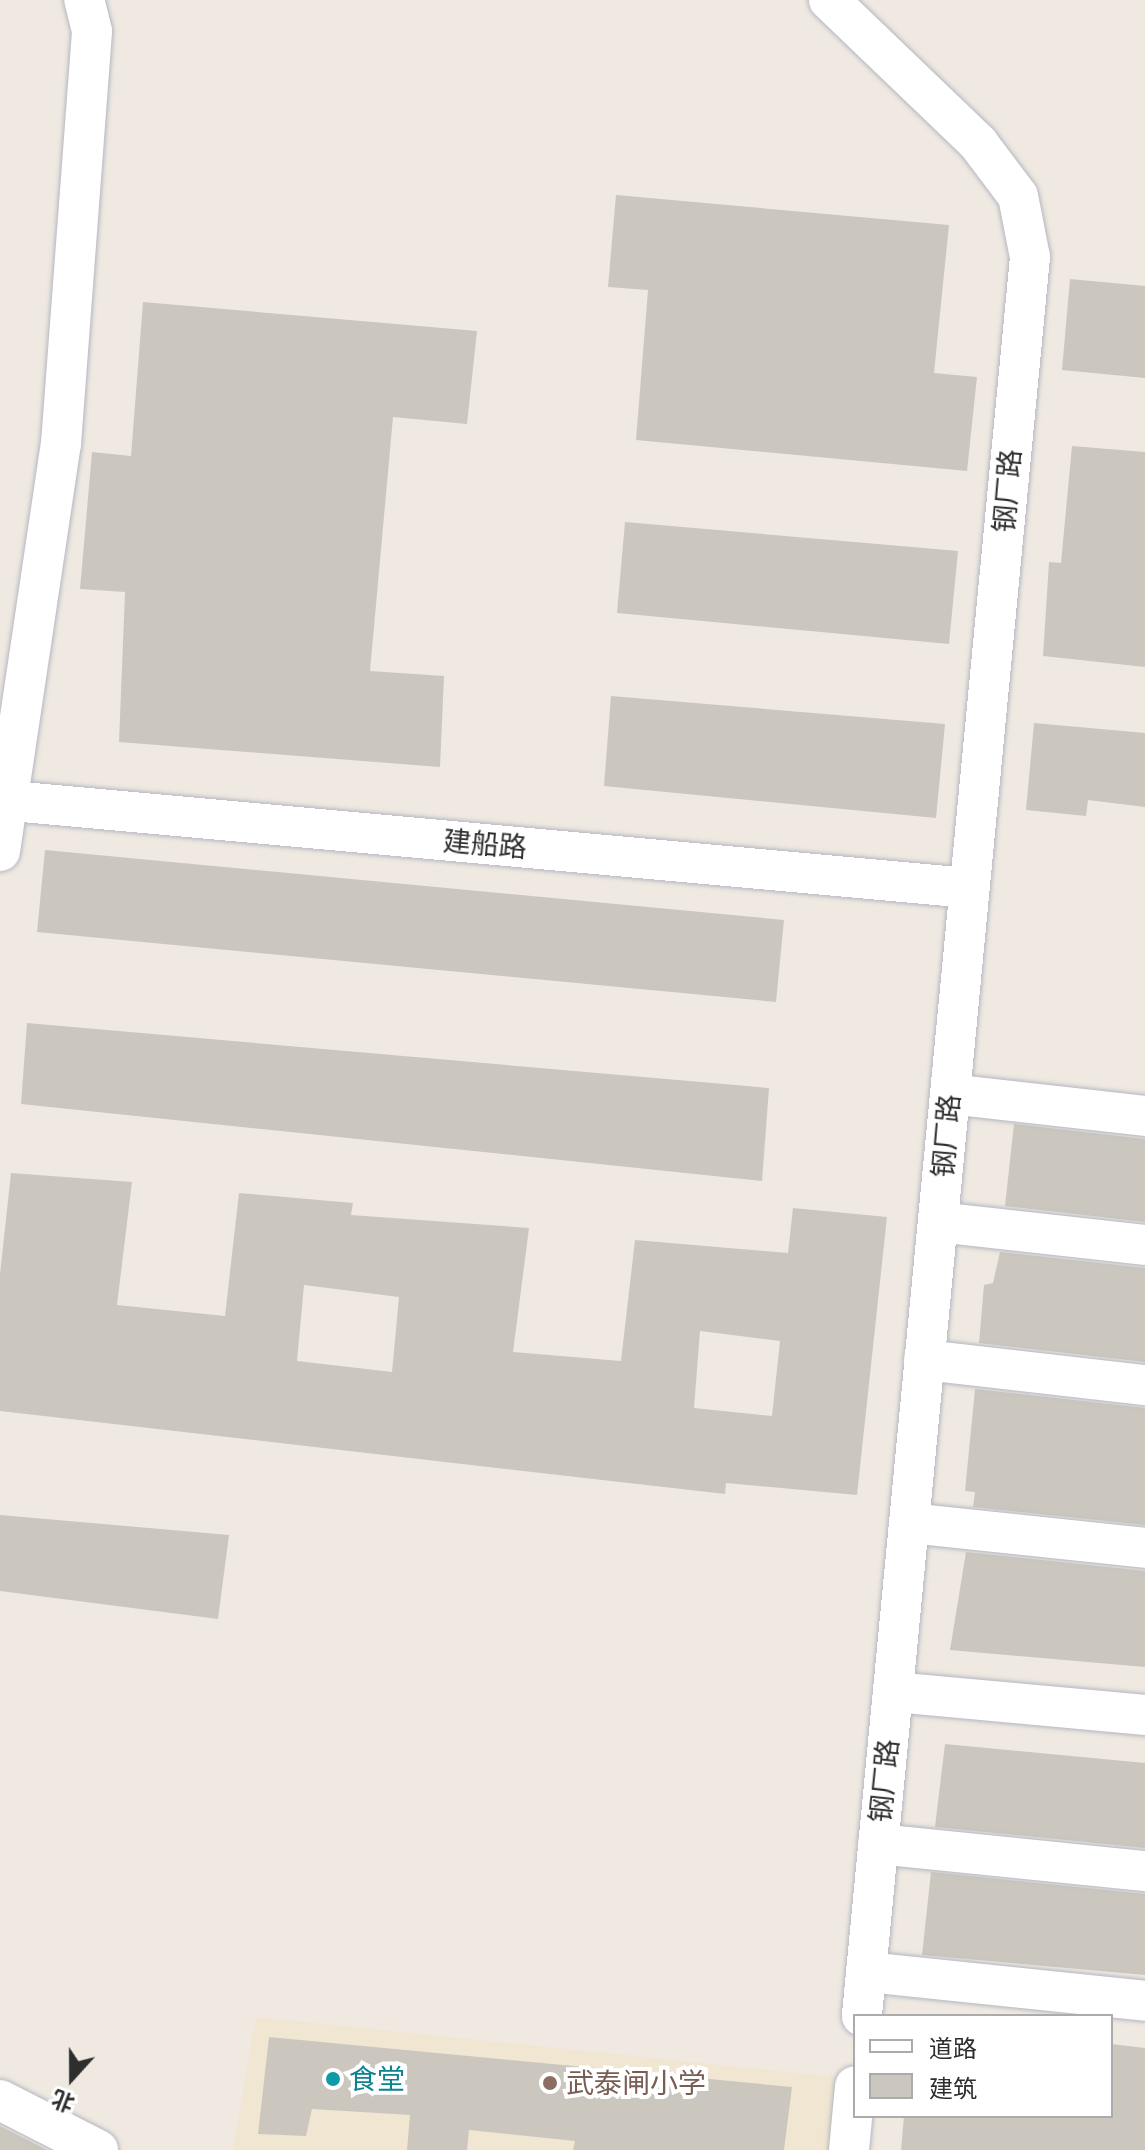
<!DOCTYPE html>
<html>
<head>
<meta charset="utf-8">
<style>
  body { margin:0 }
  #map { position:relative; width:1145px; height:2150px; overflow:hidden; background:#efe9e1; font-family:Montserrat,"Noto Sans SC",sans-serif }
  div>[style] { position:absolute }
  .education>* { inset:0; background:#f0e6d1 }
  .building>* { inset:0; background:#cbc7bf }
  .roads { filter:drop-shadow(0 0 2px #b4b7c1) drop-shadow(0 0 2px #b4b7c1) }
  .minor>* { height:40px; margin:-20px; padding:0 20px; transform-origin:20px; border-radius:20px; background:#fff }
  .dots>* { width:22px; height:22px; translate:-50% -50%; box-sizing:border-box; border:4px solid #fff; border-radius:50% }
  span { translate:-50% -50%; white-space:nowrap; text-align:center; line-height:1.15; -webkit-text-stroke:8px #fff; paint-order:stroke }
  .street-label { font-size:28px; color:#2e2e2e }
  .culture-label { font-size:28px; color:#0d838f }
  .left { translate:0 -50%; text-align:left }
  .education-label { font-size:28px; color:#785e54 }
  .legend { position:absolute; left:853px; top:2014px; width:260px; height:104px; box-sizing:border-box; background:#fff; border:2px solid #ababab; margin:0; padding:10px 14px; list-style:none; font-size:24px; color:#2e2e2e }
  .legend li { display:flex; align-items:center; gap:16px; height:40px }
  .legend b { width:40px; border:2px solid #ababab }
  .north { position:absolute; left:32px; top:2038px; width:80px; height:80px; -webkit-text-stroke:6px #fff; paint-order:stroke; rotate:201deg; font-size:22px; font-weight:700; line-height:32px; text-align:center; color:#2e2e2e }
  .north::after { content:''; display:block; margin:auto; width:28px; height:36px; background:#2e2e2e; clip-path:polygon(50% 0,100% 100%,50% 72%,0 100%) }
</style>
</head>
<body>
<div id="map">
  <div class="education">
    <div style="clip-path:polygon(256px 2017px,855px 2079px,849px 2150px,233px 2150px)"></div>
  </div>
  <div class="building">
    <div style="clip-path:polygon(616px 195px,949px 225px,934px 373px,977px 377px,967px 471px,636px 440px,648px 290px,608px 287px)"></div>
    <div style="clip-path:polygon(1070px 279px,1145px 286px,1145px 378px,1062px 370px)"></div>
    <div style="clip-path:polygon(143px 302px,477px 331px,467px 424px,393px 417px,370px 671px,444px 676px,440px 767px,119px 742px,125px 592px,80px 589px,92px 452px,131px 456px)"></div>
    <div style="clip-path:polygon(1072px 446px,1145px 452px,1145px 667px,1043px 656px,1049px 562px,1061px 563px)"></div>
    <div style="clip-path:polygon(625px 522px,958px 551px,949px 644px,617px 613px)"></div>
    <div style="clip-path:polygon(611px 696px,945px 724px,936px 818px,604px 786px)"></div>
    <div style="clip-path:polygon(1034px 723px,1145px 733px,1145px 807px,1088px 800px,1086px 816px,1026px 810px)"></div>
    <div style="clip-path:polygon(45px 850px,784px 920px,776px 1002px,37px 932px)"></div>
    <div style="clip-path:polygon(27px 1023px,769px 1088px,762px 1181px,21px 1104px)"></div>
    <div style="clip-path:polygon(1014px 1124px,1145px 1139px,1145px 1222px,1005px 1206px)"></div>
    <div style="clip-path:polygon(evenodd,11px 1173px,132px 1182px,117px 1305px,225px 1316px,239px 1193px,353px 1203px,351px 1215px,529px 1228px,513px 1352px,621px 1361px,635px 1240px,788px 1253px,793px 1208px,887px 1217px,857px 1495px,726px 1483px,725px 1494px,0 1411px,0 1274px,11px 1173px,304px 1285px,399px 1297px,392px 1372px,297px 1361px,304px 1285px,11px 1173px,700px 1331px,780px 1341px,772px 1416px,694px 1408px,700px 1331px)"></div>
    <div style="clip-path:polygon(1000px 1252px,1145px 1268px,1145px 1362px,979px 1343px,984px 1285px,993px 1283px)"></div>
    <div style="clip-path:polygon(975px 1389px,1145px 1408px,1145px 1525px,973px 1507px,975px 1492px,965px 1491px)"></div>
    <div style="clip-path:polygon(0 1515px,229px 1535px,218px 1619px,0 1591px)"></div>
    <div style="clip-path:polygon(966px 1552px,1145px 1571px,1145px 1667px,950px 1650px)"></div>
    <div style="clip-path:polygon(945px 1744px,1145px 1763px,1145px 1848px,935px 1827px)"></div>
    <div style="clip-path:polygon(931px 1872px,1145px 1894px,1145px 1975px,922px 1955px)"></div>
    <div style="clip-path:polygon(269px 2037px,792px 2087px,784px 2150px,573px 2150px,575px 2141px,469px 2130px,467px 2150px,407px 2150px,410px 2115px,312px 2109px,306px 2136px,258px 2134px)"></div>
    <div style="clip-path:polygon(1111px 2044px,1145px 2048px,1145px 2150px,901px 2150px,904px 2116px,1111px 2116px)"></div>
    <div style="clip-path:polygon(0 2126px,47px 2150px,0 2150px)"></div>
  </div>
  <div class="roads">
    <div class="minor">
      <div style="left:829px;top:0;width:207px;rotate:43.8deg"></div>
      <div style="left:978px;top:143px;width:66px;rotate:53deg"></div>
      <div style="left:1018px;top:196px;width:62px;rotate:78.9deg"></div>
      <div style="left:1030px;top:257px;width:1767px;rotate:95.46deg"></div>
      <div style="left:0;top:800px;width:973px;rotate:5.19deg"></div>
      <div style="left:0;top:851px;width:412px;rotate:-81.5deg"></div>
      <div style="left:61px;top:444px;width:414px;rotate:-85.7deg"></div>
      <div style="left:92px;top:31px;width:32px;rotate:-104deg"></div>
      <div style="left:950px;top:1094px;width:196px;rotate:6.4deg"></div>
      <div style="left:938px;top:1222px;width:208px;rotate:6.3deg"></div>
      <div style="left:924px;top:1360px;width:222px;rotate:6.5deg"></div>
      <div style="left:909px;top:1523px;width:237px;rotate:6deg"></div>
      <div style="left:893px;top:1692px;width:253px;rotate:5.2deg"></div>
      <div style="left:878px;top:1844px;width:268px;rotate:5.8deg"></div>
      <div style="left:866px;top:1972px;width:281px;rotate:5.9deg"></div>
      <div style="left:0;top:2100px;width:110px;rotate:27deg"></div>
      <div style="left:849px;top:2150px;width:64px;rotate:-84.6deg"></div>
    </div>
  </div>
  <div class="dots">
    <div style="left:333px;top:2079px;background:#0f9aa8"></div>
    <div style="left:550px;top:2083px;background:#8d6e63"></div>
  </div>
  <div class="street-label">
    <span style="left:1007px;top:491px;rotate:-85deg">钢厂路</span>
    <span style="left:485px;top:844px;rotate:5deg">建船路</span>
    <span style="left:946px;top:1136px;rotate:-85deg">钢厂路</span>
    <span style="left:884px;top:1781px;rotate:-84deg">钢厂路</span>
  </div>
  <div class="culture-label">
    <span class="left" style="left:349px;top:2079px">食堂</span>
  </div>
  <div class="education-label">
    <span class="left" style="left:566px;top:2083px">武泰闸小学</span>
  </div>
  <ul class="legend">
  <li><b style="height:10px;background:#fff"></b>道路</li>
  <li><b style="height:22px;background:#cbc7bf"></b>建筑</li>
  </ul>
  <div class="north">北</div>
</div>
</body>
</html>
